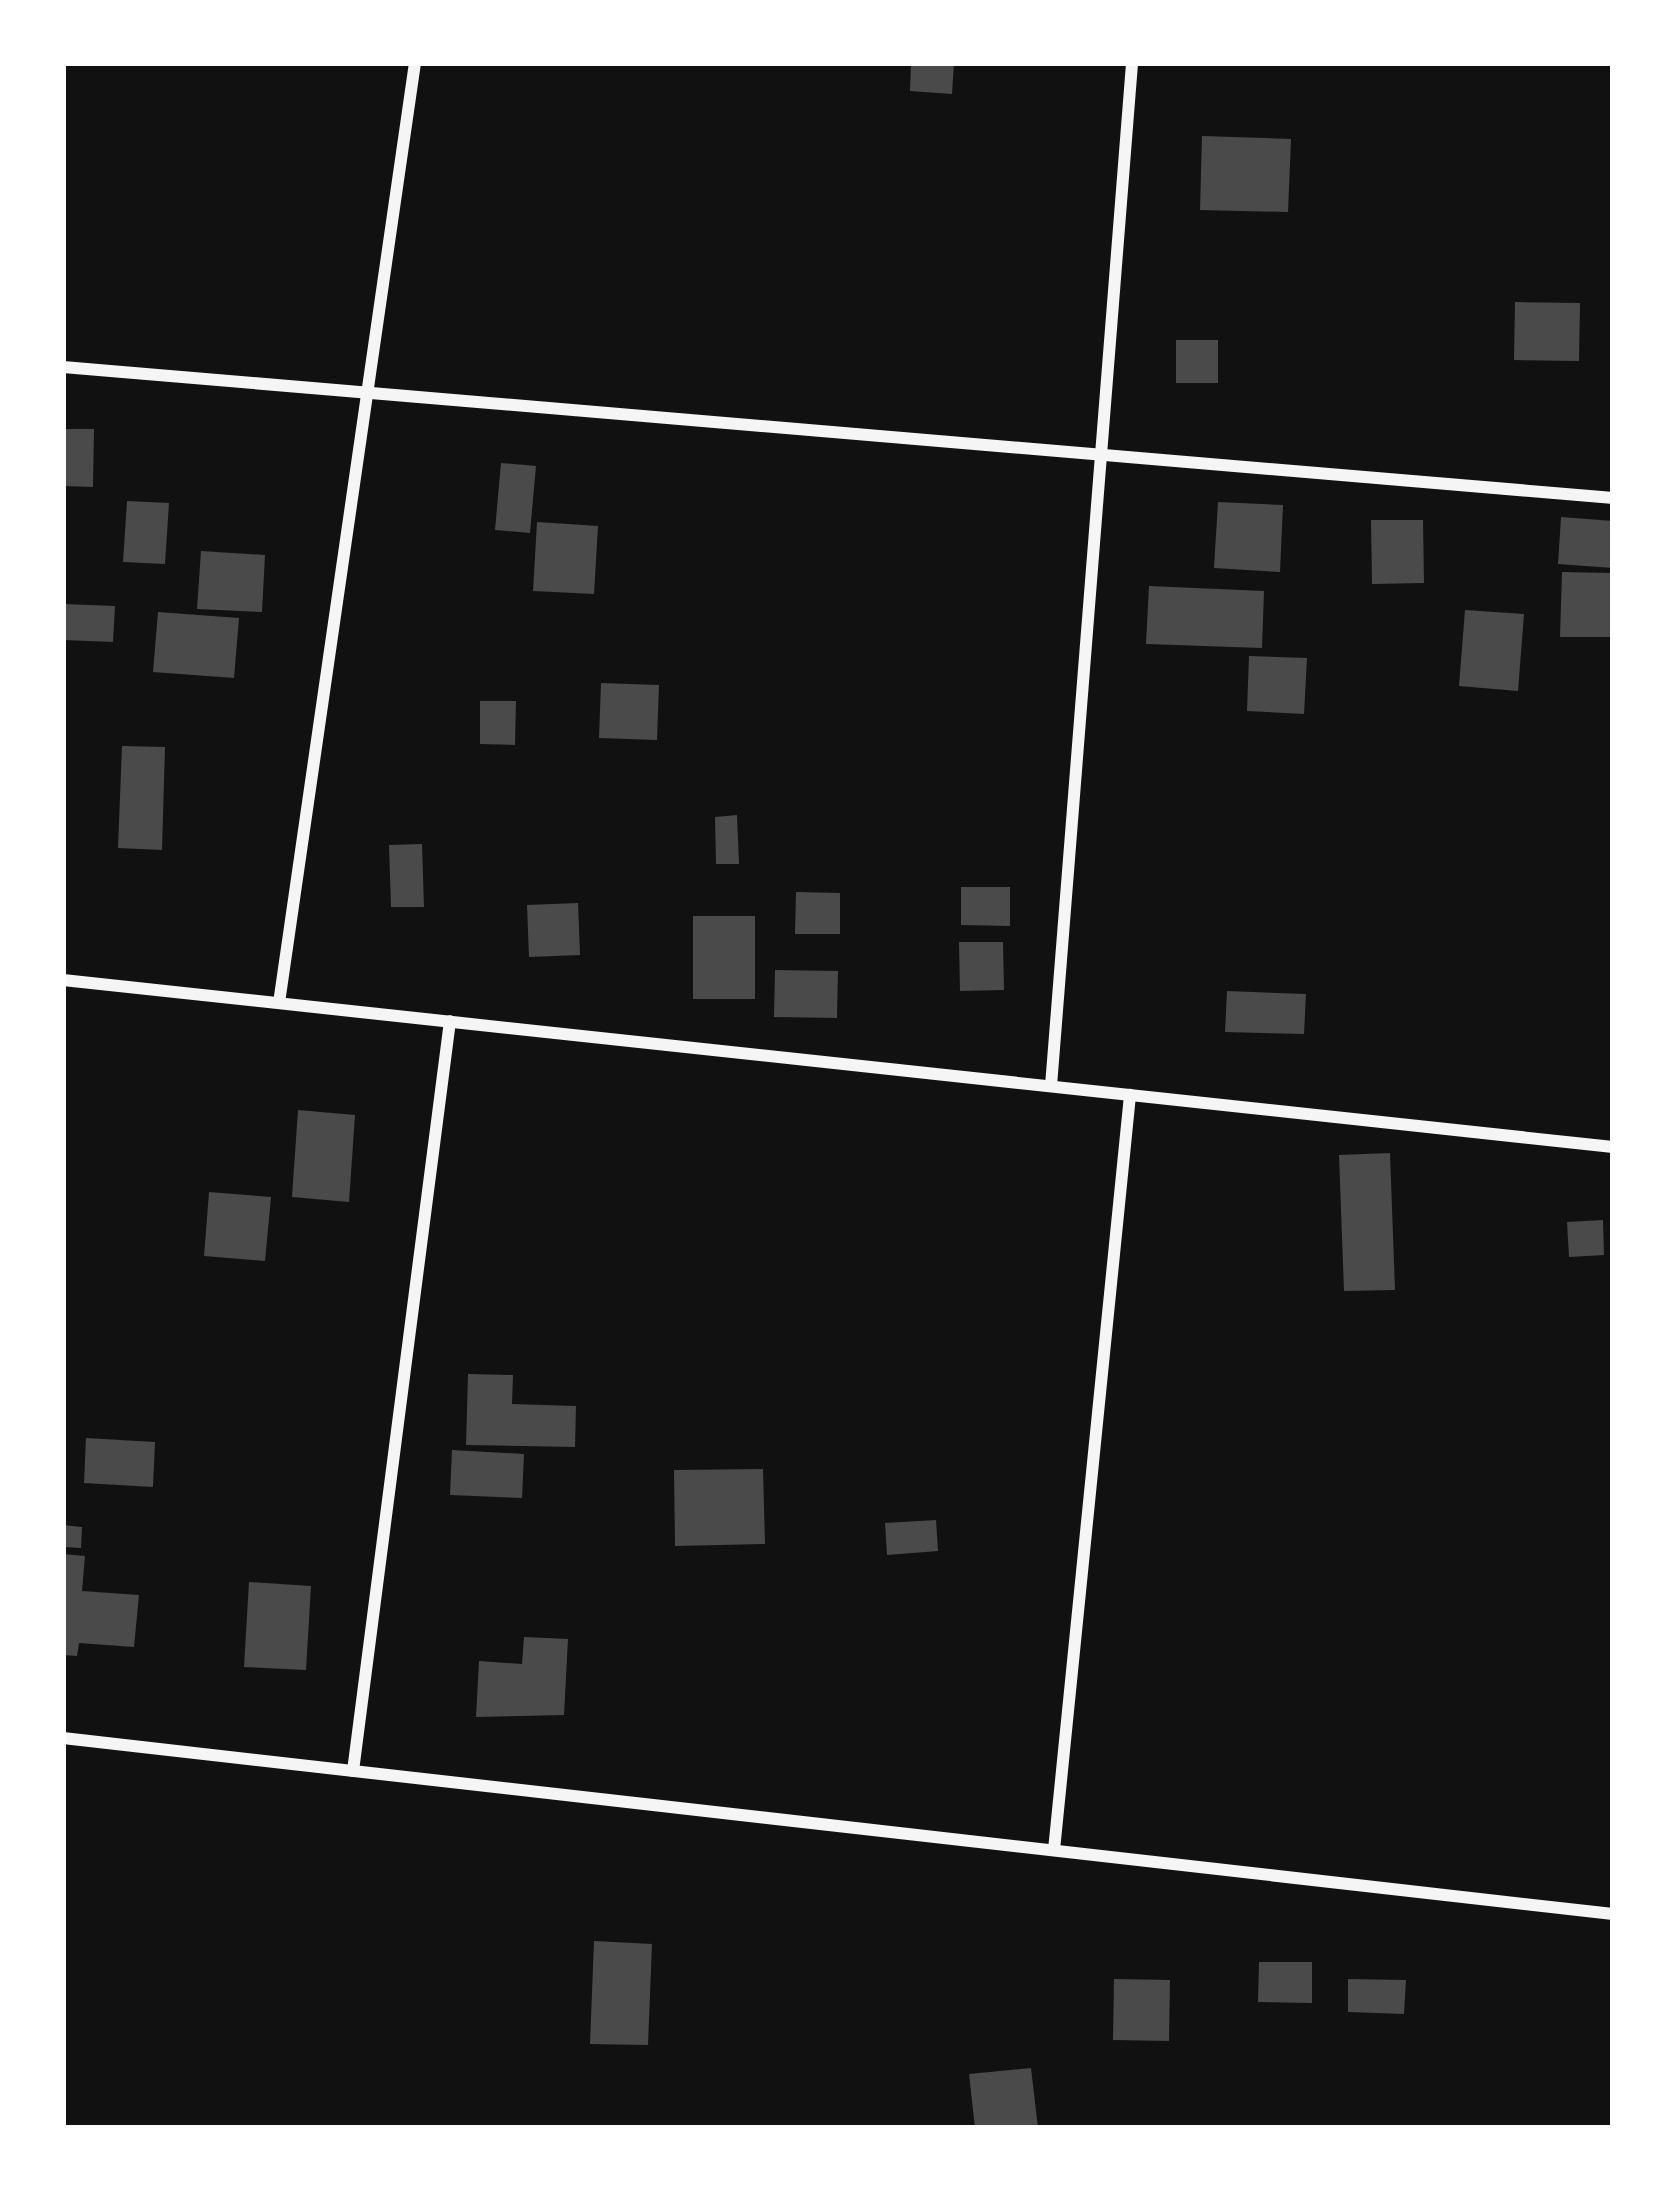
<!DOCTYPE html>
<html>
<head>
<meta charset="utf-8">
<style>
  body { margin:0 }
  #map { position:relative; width:1676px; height:2191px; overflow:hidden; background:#111; font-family:"Fira Sans Condensed",sans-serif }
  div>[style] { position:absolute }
  .building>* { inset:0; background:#4a4a4a }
  .minor>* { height:12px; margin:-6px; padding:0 6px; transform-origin:6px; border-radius:6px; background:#f5f5f5 }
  span { translate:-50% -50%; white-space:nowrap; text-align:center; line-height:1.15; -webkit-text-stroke:9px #fff; paint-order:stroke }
  .frame { position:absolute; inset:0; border:66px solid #fff; pointer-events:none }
</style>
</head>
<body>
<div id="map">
  <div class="building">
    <div style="clip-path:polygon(911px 63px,954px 63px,952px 94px,910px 91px)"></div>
    <div style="clip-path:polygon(1202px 136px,1291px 139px,1288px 212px,1200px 210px)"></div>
    <div style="clip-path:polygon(1515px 302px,1580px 303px,1579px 361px,1514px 360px)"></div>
    <div style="clip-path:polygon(1176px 340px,1218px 340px,1218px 383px,1176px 383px)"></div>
    <div style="clip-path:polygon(63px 429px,94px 429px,93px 487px,63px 486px)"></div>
    <div style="clip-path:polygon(501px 463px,536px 466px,530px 533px,495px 530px)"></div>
    <div style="clip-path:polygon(127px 501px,169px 503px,165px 564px,123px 562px)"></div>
    <div style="clip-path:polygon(1218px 502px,1283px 505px,1280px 572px,1214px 568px)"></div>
    <div style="clip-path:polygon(1561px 517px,1613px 521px,1613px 568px,1558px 564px)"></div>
    <div style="clip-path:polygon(1371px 520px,1423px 520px,1424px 583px,1372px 584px)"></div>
    <div style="clip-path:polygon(537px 522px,598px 526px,594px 594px,533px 591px)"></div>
    <div style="clip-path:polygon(201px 551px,265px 555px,262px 612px,197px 609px)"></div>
    <div style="clip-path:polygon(1562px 572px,1613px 573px,1613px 637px,1560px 637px)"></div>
    <div style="clip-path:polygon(1149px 586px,1264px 591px,1262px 648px,1146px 644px)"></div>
    <div style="clip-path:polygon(63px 604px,115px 606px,113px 642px,63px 640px)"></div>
    <div style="clip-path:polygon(1465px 610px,1524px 614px,1518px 691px,1459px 686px)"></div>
    <div style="clip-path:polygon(158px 612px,239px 618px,234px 678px,153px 672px)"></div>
    <div style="clip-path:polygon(1249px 656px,1307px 658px,1304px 714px,1247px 711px)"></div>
    <div style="clip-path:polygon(601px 683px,659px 685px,657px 740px,599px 738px)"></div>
    <div style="clip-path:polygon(480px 701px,516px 701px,515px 745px,480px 744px)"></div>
    <div style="clip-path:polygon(122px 746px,165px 747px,162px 850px,118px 848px)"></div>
    <div style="clip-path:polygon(737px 815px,739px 864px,716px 864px,715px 817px)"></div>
    <div style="clip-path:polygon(422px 844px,424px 907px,391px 907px,389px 845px)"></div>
    <div style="clip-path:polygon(961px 887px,1010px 887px,1010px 926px,961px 925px)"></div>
    <div style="clip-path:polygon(796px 892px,840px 893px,840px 934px,795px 934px)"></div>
    <div style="clip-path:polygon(578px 903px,580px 955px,529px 957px,527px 905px)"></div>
    <div style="clip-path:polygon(693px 916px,755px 916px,755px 999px,693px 999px)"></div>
    <div style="clip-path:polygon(959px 942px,1003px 942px,1004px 990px,960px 991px)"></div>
    <div style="clip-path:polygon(775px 970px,838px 971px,837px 1018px,774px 1017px)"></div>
    <div style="clip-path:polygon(1227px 991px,1306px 994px,1304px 1034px,1225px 1032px)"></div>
    <div style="clip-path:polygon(298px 1110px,355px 1115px,349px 1202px,292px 1197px)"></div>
    <div style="clip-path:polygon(1390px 1153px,1395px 1290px,1344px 1291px,1339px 1155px)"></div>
    <div style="clip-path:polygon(209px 1192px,271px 1197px,265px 1261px,204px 1256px)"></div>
    <div style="clip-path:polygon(1603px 1220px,1604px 1255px,1569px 1257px,1567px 1222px)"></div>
    <div style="clip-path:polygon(468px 1374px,513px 1375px,512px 1404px,576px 1406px,575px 1447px,466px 1445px)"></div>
    <div style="clip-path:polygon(86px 1438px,155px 1442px,153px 1487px,84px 1483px)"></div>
    <div style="clip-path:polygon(452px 1450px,524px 1454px,522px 1498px,450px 1495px)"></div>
    <div style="clip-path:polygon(763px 1469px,765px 1544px,675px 1546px,674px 1470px)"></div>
    <div style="clip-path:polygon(936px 1520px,938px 1551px,887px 1555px,885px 1523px)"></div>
    <div style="clip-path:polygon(63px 1525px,82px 1527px,81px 1548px,63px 1547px)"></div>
    <div style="clip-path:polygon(63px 1554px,85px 1556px,82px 1591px,139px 1595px,134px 1647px,79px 1643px,77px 1656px,63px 1655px)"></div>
    <div style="clip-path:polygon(249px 1582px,311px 1586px,306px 1670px,244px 1667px)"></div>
    <div style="clip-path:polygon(524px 1637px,568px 1639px,564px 1715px,476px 1717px,479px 1661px,522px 1664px)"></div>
    <div style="clip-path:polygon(594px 1941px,652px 1944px,648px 2045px,590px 2044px)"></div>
    <div style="clip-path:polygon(1259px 1962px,1312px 1962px,1312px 2003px,1258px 2002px)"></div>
    <div style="clip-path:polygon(1114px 1979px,1170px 1980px,1169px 2041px,1113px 2040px)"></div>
    <div style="clip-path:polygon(1348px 1979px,1406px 1980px,1404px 2014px,1348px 2012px)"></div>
    <div style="clip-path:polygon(1031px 2068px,1038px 2128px,975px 2128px,969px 2074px)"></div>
  </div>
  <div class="minor">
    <div style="left:63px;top:367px;width:1556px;rotate:4.83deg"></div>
    <div style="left:63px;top:980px;width:1559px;rotate:6.15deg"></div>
    <div style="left:279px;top:1003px;width:950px;rotate:-81.77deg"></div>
    <div style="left:1051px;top:1086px;width:1026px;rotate:-85.47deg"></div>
    <div style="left:63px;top:1738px;width:1560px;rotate:6.48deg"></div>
    <div style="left:353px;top:1771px;width:756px;rotate:-82.63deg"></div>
    <div style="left:1054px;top:1850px;width:759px;rotate:-84.25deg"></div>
  </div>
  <div class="frame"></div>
</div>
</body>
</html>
